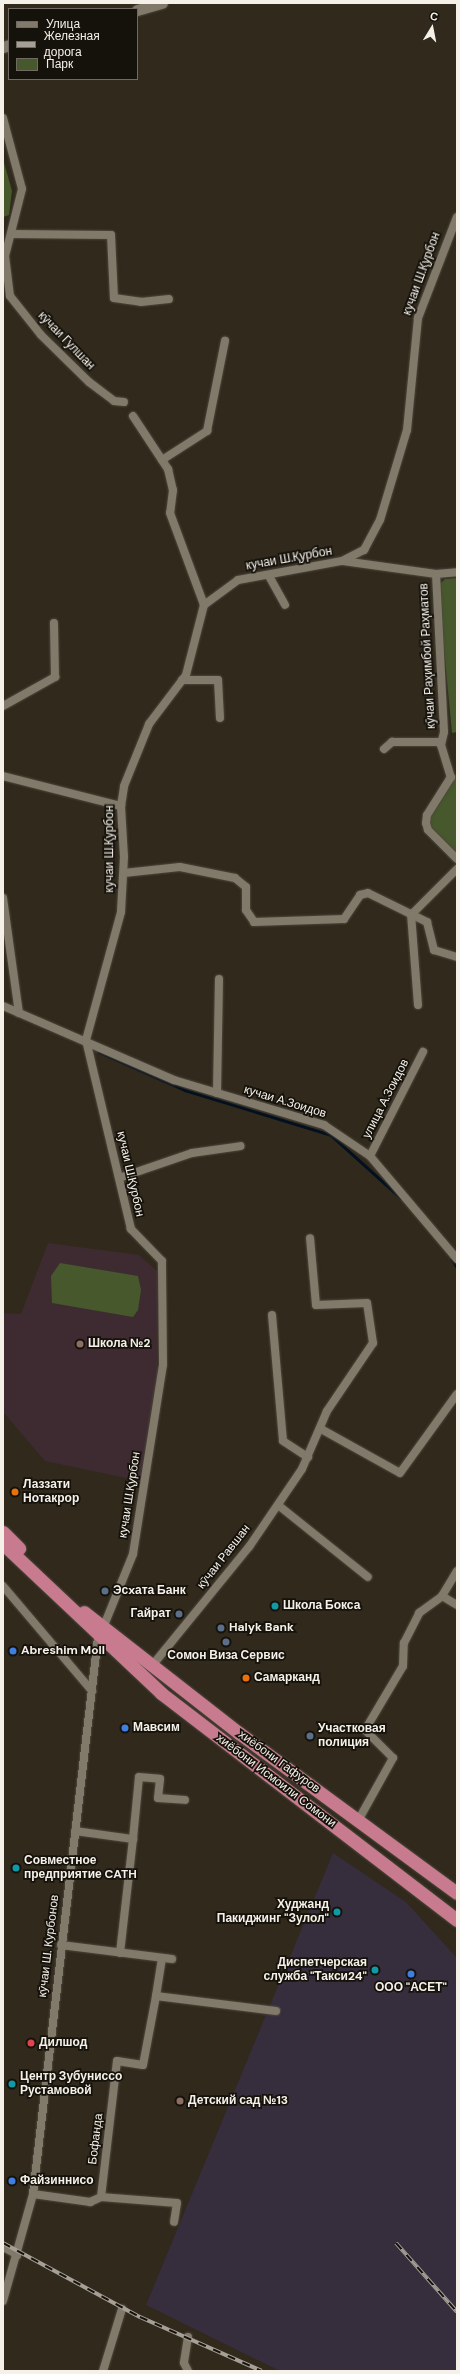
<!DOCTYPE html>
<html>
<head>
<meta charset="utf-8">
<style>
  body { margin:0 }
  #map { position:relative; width:460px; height:2374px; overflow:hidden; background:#30291c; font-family:"DM Sans",sans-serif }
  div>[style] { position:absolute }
  .industrial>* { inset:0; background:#362d3d }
  .education>* { inset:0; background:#3e2b31 }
  .green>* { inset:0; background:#46582c }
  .stream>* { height:2.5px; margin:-1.25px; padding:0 1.25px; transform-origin:1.25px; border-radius:1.25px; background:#021020 }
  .roads { filter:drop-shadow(0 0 1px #4d473c) drop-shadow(0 0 1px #4d473c) }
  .pedestrian>* { height:6px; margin:-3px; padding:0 3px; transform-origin:3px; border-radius:3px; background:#81796a }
  .minor>* { height:8px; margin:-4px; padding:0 4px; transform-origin:4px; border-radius:4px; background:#81796a }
  .secondary>* { height:11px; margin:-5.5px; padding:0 5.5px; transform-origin:5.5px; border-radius:5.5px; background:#81796a }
  .trunk>* { height:13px; margin:-6.5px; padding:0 6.5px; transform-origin:6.5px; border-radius:6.5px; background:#c87a8f }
  .rail>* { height:4px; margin-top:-2px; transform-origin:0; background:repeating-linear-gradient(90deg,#15120c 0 8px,#a59f95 0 16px); box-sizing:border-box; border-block:1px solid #a59f95 }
  .dots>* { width:11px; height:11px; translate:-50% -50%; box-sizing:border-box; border:2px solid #15120c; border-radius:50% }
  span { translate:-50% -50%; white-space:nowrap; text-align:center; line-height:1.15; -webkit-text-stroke:3.5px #15120c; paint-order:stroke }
  .street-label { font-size:12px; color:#f5f0e8 }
  .poi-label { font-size:12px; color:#f5f0e8; font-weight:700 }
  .left { translate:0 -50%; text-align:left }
  .right { translate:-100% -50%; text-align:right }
  .frame { position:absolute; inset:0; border:4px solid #f5f0e8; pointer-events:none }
  .legend { position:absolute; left:8px; top:8px; width:130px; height:72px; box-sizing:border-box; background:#15120c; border:1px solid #6f6b64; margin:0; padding:5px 7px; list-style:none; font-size:12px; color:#f5f0e8 }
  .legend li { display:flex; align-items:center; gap:8px; height:20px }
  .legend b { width:20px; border:1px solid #6f6b64 }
  .north { position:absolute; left:412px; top:8px; width:40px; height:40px; -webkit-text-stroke:3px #15120c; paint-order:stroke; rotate:10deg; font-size:11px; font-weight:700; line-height:16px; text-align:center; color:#f5f0e8 }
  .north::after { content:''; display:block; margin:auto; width:14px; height:18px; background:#f5f0e8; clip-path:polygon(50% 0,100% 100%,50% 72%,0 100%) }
</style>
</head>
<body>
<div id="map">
  <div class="industrial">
    <div style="clip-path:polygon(333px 1853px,406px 1902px,457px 1958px,457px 2371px,280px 2371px,146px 2305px)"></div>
  </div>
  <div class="education">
    <div style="clip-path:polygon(48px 1243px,139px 1255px,157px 1271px,157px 1374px,140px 1481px,45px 1461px,3px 1412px,3px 1313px,21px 1314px)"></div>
  </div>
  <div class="green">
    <div style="clip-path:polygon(3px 159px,12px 191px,9px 215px,3px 217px)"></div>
    <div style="clip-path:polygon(457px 578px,457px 732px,452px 733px,438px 586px,445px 579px)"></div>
    <div style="clip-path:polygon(457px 773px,457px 856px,429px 829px,427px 818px)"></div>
    <div style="clip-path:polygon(60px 1263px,138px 1276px,141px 1290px,138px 1310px,133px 1317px,52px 1303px,51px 1276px)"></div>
  </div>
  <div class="stream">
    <div style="left:99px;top:1052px;width:94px;rotate:23.8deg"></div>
    <div style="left:185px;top:1090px;width:153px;rotate:17.1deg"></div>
    <div style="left:331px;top:1135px;width:94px;rotate:42deg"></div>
    <div style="left:452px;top:1259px;width:9px;rotate:58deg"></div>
  </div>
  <div class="roads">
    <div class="pedestrian">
      <div style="left:3px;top:2248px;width:17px;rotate:28deg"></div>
    </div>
    <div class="minor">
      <div style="left:3px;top:118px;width:73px;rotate:75deg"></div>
      <div style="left:22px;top:189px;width:69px;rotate:104.2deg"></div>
      <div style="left:5px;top:256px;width:40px;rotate:82.9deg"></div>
      <div style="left:10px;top:296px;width:50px;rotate:51.5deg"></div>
      <div style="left:41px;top:335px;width:67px;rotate:44.4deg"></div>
      <div style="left:89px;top:382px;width:31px;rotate:37deg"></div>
      <div style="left:114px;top:401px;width:10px;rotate:6deg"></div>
      <div style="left:11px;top:234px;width:100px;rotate:0.6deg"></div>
      <div style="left:111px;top:235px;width:63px;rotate:87.3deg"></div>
      <div style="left:114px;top:298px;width:27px;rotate:8deg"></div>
      <div style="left:141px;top:302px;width:28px;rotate:-6deg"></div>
      <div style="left:133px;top:416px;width:64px;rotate:56.6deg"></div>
      <div style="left:168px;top:469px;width:22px;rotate:77deg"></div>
      <div style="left:173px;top:490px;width:23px;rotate:97deg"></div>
      <div style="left:170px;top:513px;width:98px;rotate:69.7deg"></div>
      <div style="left:162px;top:460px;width:54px;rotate:-32.8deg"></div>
      <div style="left:207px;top:431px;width:92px;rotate:-78.7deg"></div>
      <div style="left:343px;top:561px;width:94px;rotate:8deg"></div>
      <div style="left:436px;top:574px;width:21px;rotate:-5deg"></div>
      <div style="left:436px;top:574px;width:158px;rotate:87.1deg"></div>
      <div style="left:444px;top:732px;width:13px;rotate:103deg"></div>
      <div style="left:441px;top:745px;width:34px;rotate:73deg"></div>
      <div style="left:451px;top:777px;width:45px;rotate:122.3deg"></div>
      <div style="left:427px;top:815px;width:8px;rotate:97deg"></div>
      <div style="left:426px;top:823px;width:7px;rotate:74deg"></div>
      <div style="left:428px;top:830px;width:41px;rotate:45deg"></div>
      <div style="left:269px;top:576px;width:33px;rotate:61deg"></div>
      <div style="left:182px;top:680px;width:36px"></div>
      <div style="left:218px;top:680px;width:38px;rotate:87deg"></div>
      <div style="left:3px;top:706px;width:60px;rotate:-29.1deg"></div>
      <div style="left:55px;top:677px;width:54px;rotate:-91.1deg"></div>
      <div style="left:384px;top:749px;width:11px;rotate:-41deg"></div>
      <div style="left:392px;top:742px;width:49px"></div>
      <div style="left:3px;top:776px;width:122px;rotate:14.3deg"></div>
      <div style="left:124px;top:873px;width:56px;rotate:-6.1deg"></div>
      <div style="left:180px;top:867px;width:56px;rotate:11.3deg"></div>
      <div style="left:235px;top:878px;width:14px;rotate:39deg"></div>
      <div style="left:246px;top:887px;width:23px;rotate:90deg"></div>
      <div style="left:246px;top:910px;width:14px;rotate:56deg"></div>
      <div style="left:254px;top:922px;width:90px;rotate:-1.9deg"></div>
      <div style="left:344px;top:919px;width:29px;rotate:-56deg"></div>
      <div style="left:360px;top:895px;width:8px;rotate:-14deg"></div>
      <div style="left:368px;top:893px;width:66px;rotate:26.2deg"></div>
      <div style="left:427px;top:922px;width:29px;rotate:76deg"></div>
      <div style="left:434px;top:950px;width:24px;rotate:17deg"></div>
      <div style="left:3px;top:898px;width:116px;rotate:82.1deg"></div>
      <div style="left:418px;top:1005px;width:90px;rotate:-94.4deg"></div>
      <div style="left:411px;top:915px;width:65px;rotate:-45deg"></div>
      <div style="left:3px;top:1006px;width:186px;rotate:23.4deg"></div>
      <div style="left:174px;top:1080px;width:157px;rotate:16.7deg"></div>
      <div style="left:324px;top:1125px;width:55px;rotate:34deg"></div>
      <div style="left:370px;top:1156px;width:135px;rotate:49.8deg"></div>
      <div style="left:217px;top:1093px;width:114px;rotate:-89deg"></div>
      <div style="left:370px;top:1156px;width:117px;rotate:-63deg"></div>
      <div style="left:119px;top:1178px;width:77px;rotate:-18.9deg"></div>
      <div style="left:192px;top:1153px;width:49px;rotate:-8.1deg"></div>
      <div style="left:272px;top:1315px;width:126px;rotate:85deg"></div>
      <div style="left:283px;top:1441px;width:30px;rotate:33deg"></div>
      <div style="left:321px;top:1429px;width:90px;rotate:29.1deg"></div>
      <div style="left:400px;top:1473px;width:97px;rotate:-54.2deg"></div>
      <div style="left:278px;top:1505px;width:115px;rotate:38.7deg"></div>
      <div style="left:3px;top:1586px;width:138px;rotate:49.7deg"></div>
      <div style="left:442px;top:1596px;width:17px;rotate:31deg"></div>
      <div style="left:103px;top:1628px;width:80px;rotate:-67.9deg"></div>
      <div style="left:133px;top:1554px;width:192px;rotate:-81deg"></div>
      <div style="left:163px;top:1364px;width:103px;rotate:-90.6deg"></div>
      <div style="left:162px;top:1261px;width:45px;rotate:-134.1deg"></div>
      <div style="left:131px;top:1229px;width:194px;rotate:-103.4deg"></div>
      <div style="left:86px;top:1040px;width:133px;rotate:-74.7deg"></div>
      <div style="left:121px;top:912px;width:55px;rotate:-86.9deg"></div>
      <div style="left:124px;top:857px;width:51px;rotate:-93.4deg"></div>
      <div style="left:121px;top:806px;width:20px;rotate:-81deg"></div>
      <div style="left:124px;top:786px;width:67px;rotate:-68deg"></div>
      <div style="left:149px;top:724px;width:61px;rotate:-52.9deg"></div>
      <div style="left:186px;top:675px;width:72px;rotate:-75.6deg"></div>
      <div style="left:204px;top:605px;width:42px;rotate:-36.3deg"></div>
      <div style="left:238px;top:580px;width:106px;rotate:-10.4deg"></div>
      <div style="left:342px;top:561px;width:25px;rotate:-27deg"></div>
      <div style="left:364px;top:550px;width:34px;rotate:-62deg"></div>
      <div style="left:380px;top:520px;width:94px;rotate:-73.3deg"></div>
      <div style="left:407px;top:430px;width:113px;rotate:-84.4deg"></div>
      <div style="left:418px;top:318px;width:108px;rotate:-68.9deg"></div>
      <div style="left:151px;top:1667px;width:155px;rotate:-50.8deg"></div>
      <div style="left:249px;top:1547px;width:94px;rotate:-55.8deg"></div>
      <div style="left:302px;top:1469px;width:63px;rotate:-66.7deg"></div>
      <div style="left:327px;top:1411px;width:82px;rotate:-55.9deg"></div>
      <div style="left:373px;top:1343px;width:40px;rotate:-98.5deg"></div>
      <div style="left:367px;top:1303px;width:51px;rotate:177.8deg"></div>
      <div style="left:316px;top:1305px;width:67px;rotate:-95.1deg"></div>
      <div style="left:359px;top:1819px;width:70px;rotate:-60.9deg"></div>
      <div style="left:393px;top:1758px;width:40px;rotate:-135deg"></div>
      <div style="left:365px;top:1730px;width:74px;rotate:-59.3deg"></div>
      <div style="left:403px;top:1666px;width:23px;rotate:-88deg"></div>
      <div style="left:404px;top:1643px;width:34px;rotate:-63deg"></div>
      <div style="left:419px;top:1613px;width:29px;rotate:-36deg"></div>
      <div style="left:442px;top:1596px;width:29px;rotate:-59deg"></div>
      <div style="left:75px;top:1831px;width:59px;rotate:7.9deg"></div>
      <div style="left:133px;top:1839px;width:62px;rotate:-84.5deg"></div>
      <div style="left:139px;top:1777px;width:21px;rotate:5deg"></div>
      <div style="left:160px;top:1779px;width:19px;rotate:96deg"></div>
      <div style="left:158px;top:1798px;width:27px;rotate:4deg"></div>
      <div style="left:61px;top:1945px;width:112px;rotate:7.2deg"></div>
      <div style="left:120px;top:1953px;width:115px;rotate:-83.5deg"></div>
      <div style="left:156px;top:1996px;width:37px;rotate:-81deg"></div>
      <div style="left:33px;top:2194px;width:58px;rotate:8deg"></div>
      <div style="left:90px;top:2202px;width:12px;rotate:-24deg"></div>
      <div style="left:101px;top:2197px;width:137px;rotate:-83.3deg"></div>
      <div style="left:117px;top:2061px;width:26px;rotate:9deg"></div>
      <div style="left:143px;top:2065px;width:70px;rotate:-79.3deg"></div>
      <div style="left:156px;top:1996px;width:121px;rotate:7.1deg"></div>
      <div style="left:101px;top:2197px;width:76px;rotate:4.5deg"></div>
      <div style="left:177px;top:2203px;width:19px;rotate:99deg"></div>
      <div style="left:3px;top:2301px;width:111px;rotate:-74.3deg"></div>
      <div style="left:33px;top:2194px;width:561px;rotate:-83.34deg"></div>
      <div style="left:188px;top:2337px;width:26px;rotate:99deg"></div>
      <div style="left:184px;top:2363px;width:9px;rotate:63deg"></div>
      <div style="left:103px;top:2371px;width:65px;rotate:-73deg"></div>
    </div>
    <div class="secondary">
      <div style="left:137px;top:10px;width:26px;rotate:-16deg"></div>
      <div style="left:3px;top:47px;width:6px;rotate:-18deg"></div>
    </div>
    <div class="trunk">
      <div style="left:3px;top:1532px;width:23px;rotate:45deg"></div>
      <div style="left:3px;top:1544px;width:217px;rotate:43.3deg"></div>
      <div style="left:161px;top:1693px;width:373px;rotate:37.5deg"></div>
      <div style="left:84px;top:1612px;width:197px;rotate:38deg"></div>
      <div style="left:239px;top:1733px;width:270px;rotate:36.3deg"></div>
    </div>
  </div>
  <div class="rail">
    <div style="left:3px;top:2243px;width:156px;rotate:28.4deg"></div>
    <div style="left:140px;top:2317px;width:133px;rotate:23.9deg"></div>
    <div style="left:396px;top:2243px;width:92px;rotate:48.5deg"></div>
  </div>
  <div class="dots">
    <div style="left:80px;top:1344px;background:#8d6e63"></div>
    <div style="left:15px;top:1492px;background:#e8710a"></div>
    <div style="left:105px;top:1591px;background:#5c6f8a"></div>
    <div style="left:275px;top:1606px;background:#0f9aa8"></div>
    <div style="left:179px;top:1614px;background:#5c6f8a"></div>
    <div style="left:221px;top:1628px;background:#5c6f8a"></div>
    <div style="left:226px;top:1642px;background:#5c6f8a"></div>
    <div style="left:13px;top:1651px;background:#3f7fe0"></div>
    <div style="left:246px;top:1678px;background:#e8710a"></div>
    <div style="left:125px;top:1728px;background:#3f7fe0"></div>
    <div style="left:310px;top:1736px;background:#5c6f8a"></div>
    <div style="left:16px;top:1868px;background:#0f9aa8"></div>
    <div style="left:337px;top:1912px;background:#0f9aa8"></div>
    <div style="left:375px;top:1970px;background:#0f9aa8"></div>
    <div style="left:411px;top:1974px;background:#3f7fe0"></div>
    <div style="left:31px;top:2043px;background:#e0444e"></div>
    <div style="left:12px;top:2084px;background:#0f9aa8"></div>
    <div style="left:180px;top:2101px;background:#8d6e63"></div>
    <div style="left:12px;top:2181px;background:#3f7fe0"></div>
  </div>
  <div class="street-label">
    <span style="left:422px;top:274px;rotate:-70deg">кучаи Ш.Қурбон</span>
    <span style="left:66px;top:341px;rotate:46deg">кӯчаи Гулшан</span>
    <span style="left:289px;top:559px;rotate:-10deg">кучаи Ш.Қурбон</span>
    <span style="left:428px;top:656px;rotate:-93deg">кӯчаи Раҳимбой Раҳматов</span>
    <span style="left:110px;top:849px;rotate:-90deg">кучаи Ш.Қурбон</span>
    <span style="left:386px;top:1099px;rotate:-63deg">улица А.Зоидов</span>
    <span style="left:285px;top:1102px;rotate:17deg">кучаи А.Зоидов</span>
    <span style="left:130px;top:1174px;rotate:77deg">кучаи Ш.Қурбон</span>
    <span style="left:130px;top:1495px;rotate:-81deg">кучаи Ш.Қурбон</span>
    <span style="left:224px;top:1557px;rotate:-52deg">кӯчаи Равшан</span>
    <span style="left:279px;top:1762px;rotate:36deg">хиёбони Гафуров</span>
    <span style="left:276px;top:1781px;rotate:37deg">хиёбони Исмоили Сомони</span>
    <span style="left:49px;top:1946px;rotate:-83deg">кӯчаи Ш. Курбонов</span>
    <span style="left:96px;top:2139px;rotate:-83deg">Бофанда</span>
  </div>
  <div class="poi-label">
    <span class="left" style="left:88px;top:1344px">Школа №2</span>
    <span class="left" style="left:23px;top:1492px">Лаззати<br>Нотакрор</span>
    <span class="left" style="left:113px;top:1591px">Эсxата Банк</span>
    <span class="left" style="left:283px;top:1606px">Школа Бокса</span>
    <span class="right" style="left:171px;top:1614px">Гайрат</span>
    <span class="left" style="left:229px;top:1628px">Halyk Bank</span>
    <span class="left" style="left:21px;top:1651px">Abreshim Moll</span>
    <span style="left:226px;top:1656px">Сомон Виза Сервис</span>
    <span class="left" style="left:254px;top:1678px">Самарканд</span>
    <span class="left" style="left:133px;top:1728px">Мавсим</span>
    <span class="left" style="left:318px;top:1736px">Участковая<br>полиция</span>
    <span class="left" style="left:24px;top:1868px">Совместное<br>предприятие CATH</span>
    <span class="right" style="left:329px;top:1912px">Худжанд<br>Пакиджинг "Зулол"</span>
    <span class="right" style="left:367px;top:1970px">Диспетчерская<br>служба "Такси24"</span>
    <span style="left:411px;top:1988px">ООО "АСЕТ"</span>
    <span class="left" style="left:39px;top:2043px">Дилшод</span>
    <span class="left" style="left:20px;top:2084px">Центр Зубуниссо<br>Рустамовой</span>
    <span class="left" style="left:188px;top:2101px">Детский сад №13</span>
    <span class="left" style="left:20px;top:2181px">Файзиннисо</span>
  </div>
  <div class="frame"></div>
  <ul class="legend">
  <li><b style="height:5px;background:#81796a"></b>Улица</li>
  <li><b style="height:5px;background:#a59f95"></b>Железная дорога</li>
  <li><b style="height:11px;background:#46582c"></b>Парк</li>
  </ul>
  <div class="north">С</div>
</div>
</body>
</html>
